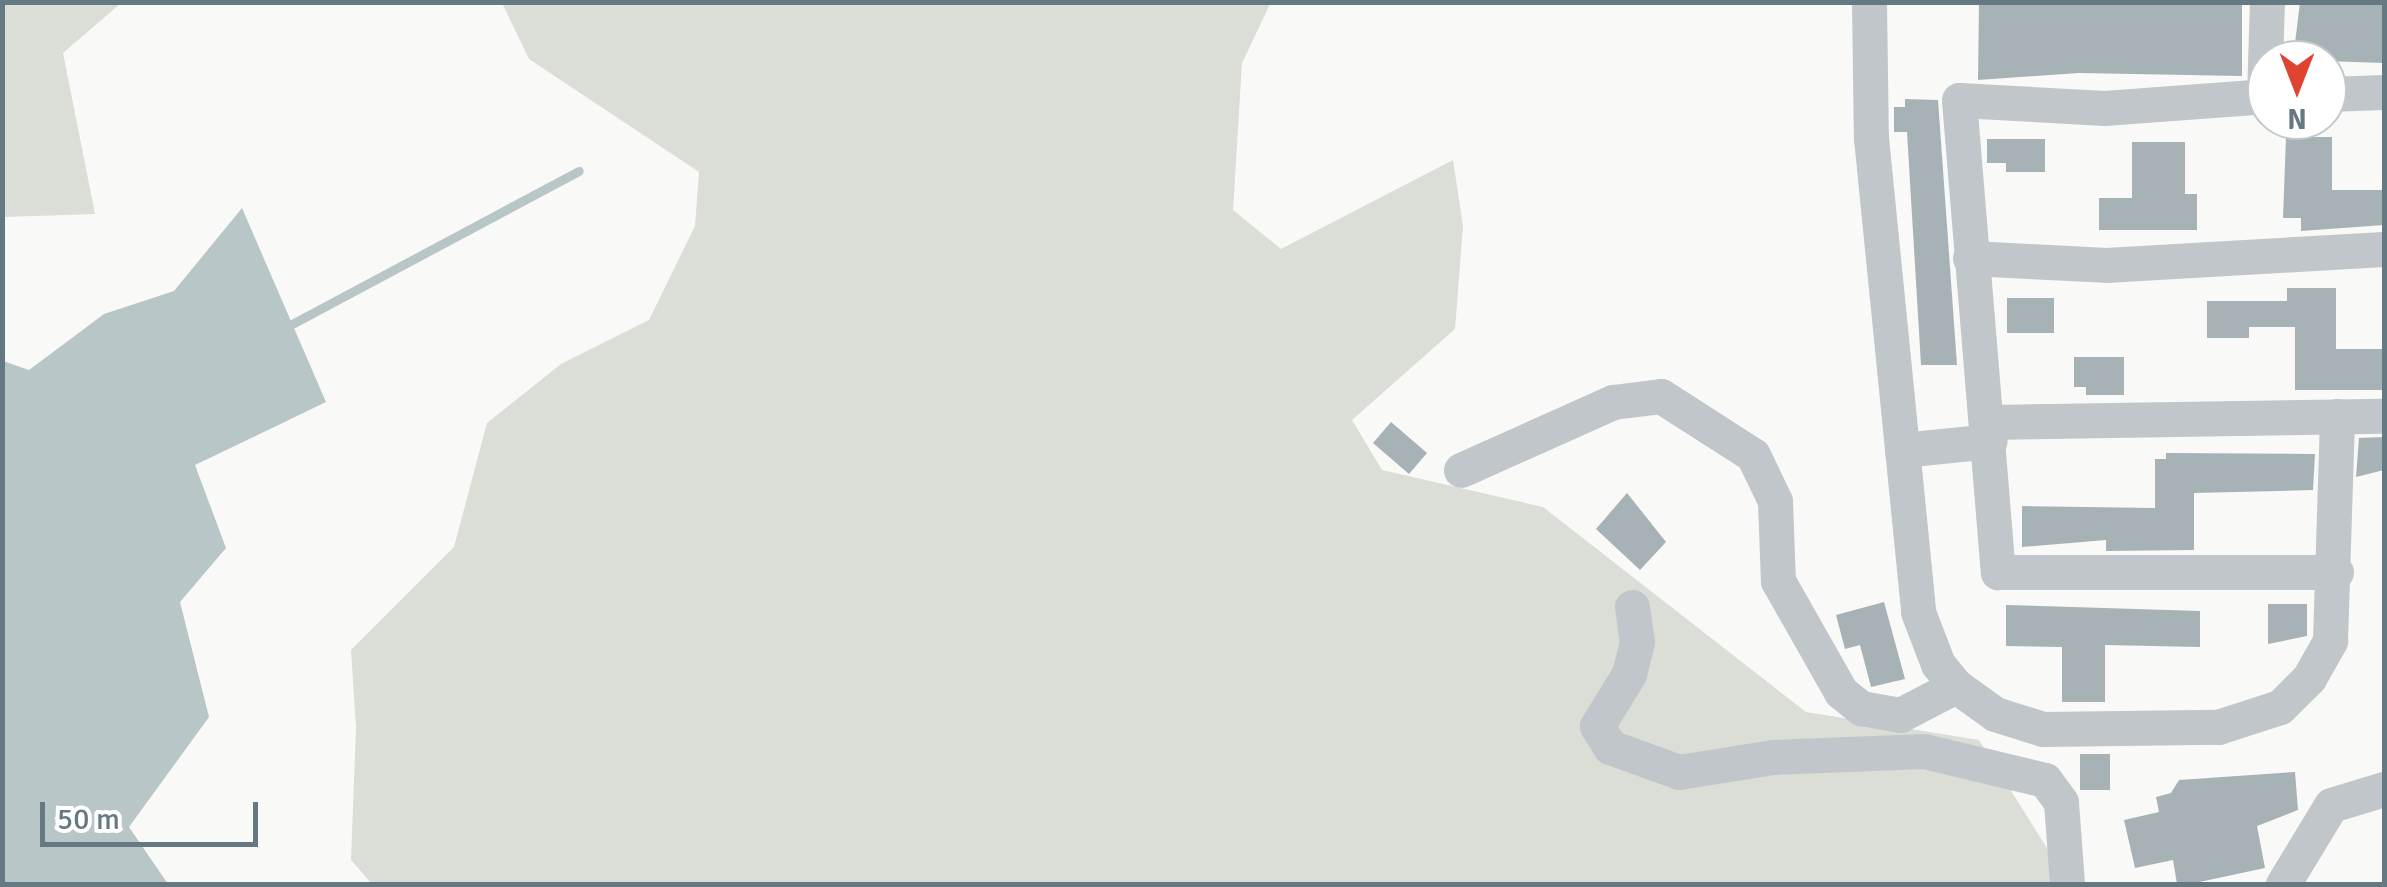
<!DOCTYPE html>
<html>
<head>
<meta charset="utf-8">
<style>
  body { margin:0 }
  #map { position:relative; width:2387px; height:887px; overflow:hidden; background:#f9f9f7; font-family:Signika,sans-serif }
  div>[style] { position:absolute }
  .green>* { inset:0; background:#daded6 }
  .water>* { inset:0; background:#b8c6c8 }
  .stream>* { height:9px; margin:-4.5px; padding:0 4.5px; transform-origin:4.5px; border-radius:4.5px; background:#b8c6c8 }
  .building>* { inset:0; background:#a7b2b6 }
  .minor>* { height:35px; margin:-17.5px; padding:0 17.5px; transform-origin:17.5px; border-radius:17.5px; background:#c0c6c9 }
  span { translate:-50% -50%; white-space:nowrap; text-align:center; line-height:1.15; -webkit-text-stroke:10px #fff; paint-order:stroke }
  .frame { position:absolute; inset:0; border:5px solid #657982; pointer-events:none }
  .north { position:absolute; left:2247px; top:40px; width:100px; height:100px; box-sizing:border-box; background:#fff; border:2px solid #c1c9cd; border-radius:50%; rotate:180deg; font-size:28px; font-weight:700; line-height:40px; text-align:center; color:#657982 }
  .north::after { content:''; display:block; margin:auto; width:35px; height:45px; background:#e04331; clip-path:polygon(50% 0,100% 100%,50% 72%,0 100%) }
  .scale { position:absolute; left:40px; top:802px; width:218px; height:45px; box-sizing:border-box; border:5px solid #657982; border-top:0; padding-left:12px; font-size:30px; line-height:35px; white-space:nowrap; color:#657982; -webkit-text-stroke:8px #fff; paint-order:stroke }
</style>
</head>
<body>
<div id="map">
  <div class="green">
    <div style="clip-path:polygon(1271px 2px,1242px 63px,1233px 210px,1281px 249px,1453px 160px,1463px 226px,1455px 329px,1352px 420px,1382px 470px,1543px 507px,1806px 712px,1979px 740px,2059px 867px,2078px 884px,372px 884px,351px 860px,356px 727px,351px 650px,454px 547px,487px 423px,561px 364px,649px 320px,695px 226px,699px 172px,529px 59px,502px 3px)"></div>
    <div style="clip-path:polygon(2px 3px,121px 3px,63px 53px,95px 214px,3px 217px)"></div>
  </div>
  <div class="water">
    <div style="clip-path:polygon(242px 208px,326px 402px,195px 465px,226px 548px,180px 602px,209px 717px,129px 827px,168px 884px,3px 884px,3px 361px,29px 370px,104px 314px,174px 291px)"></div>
  </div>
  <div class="stream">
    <div style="left:292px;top:324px;width:325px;rotate:-28.1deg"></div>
  </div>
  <div class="building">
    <div style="clip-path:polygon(1979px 2px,2242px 2px,2242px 76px,2079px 73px,1978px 80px)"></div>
    <div style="clip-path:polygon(2300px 2px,2384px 2px,2384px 63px,2293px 60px)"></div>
    <div style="clip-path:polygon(1905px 99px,1938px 100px,1957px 365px,1921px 365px,1907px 132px,1894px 132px,1894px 107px,1905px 107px)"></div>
    <div style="clip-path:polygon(2286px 137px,2332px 137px,2332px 190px,2384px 190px,2384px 225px,2301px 231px,2301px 218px,2283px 218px)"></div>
    <div style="clip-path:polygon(1987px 139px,2045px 139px,2045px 172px,2006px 172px,2006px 163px,1987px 163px)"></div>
    <div style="clip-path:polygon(2132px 142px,2185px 142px,2185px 194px,2197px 194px,2197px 230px,2099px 230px,2099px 198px,2132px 198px)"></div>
    <div style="clip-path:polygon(2287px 288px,2336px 288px,2336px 349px,2384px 349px,2384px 390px,2295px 390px,2295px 327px,2249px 327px,2249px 338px,2207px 338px,2207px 301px,2287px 301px)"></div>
    <div style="clip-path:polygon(2007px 298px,2054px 298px,2054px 333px,2007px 333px)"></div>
    <div style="clip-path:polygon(2074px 357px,2124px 357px,2124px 395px,2086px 395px,2086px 387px,2074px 387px)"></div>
    <div style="clip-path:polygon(1391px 422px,1427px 453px,1409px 474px,1373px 443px)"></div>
    <div style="clip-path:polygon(2384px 437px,2384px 470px,2356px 477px,2359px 438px)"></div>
    <div style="clip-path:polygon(2166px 453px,2315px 454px,2313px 490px,2194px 493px,2194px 550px,2106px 551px,2106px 540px,2022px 547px,2022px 506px,2155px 508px,2155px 459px,2166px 459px)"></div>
    <div style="clip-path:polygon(1627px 493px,1666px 542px,1640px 570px,1596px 529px)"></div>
    <div style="clip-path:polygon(1884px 602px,1905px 679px,1871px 687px,1860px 645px,1845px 649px,1836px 615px)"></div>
    <div style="clip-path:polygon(2268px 604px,2307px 604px,2307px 636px,2268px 644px)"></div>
    <div style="clip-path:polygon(2006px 605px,2200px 611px,2200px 647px,2105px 645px,2105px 702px,2062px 702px,2062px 647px,2006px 646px)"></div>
    <div style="clip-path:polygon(2080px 754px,2110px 754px,2110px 790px,2080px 790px)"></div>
    <div style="clip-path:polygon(2295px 772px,2298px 810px,2257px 826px,2265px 868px,2190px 884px,2177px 884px,2173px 860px,2135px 868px,2124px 820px,2159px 812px,2156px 797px,2171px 793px,2179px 780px)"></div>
  </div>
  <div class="minor">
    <div style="left:1869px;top:2px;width:136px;rotate:89.2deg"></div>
    <div style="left:1871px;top:138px;width:476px;rotate:84.3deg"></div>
    <div style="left:1918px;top:612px;width:56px;rotate:69deg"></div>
    <div style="left:1938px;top:664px;width:28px;rotate:51deg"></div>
    <div style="left:1956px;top:686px;width:48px;rotate:35.7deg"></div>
    <div style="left:1995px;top:714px;width:50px;rotate:17.4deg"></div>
    <div style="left:2043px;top:729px;width:175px;rotate:-0.7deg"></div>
    <div style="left:2218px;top:727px;width:65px;rotate:-17.9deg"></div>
    <div style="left:2280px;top:707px;width:41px;rotate:-45deg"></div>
    <div style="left:2309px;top:678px;width:43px;rotate:-60.4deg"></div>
    <div style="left:2330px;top:641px;width:225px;rotate:-88.2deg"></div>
    <div style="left:2327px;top:94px;width:57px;rotate:-2deg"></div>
    <div style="left:2264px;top:96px;width:94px;rotate:-88.2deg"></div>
    <div style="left:2267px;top:96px;width:163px;rotate:175.8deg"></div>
    <div style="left:2104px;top:108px;width:145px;rotate:-176.8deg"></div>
    <div style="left:1959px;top:100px;width:474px;rotate:85.3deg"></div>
    <div style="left:1998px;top:572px;width:338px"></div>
    <div style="left:1970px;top:258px;width:136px;rotate:2.9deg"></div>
    <div style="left:2106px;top:265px;width:278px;rotate:-3.3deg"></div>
    <div style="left:1989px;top:422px;width:395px;rotate:-0.9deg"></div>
    <div style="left:1902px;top:450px;width:88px;rotate:-5.8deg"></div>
    <div style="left:1461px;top:470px;width:167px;rotate:-24.1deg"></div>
    <div style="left:1613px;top:402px;width:48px;rotate:-7.1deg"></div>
    <div style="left:1661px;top:396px;width:109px;rotate:32.7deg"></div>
    <div style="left:1753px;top:455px;width:51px;rotate:64.4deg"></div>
    <div style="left:1775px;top:501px;width:80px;rotate:87.9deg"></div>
    <div style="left:1778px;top:581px;width:128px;rotate:60.4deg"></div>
    <div style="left:1841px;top:692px;width:26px;rotate:39deg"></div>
    <div style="left:1861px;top:708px;width:40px;rotate:10deg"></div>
    <div style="left:1900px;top:715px;width:63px;rotate:-27.4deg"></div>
    <div style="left:1632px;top:607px;width:35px;rotate:82deg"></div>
    <div style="left:1637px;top:642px;width:33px;rotate:104deg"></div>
    <div style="left:1629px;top:674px;width:61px;rotate:121.6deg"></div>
    <div style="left:1597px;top:726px;width:25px;rotate:58deg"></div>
    <div style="left:1610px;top:747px;width:73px;rotate:19.9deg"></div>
    <div style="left:1679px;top:772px;width:95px;rotate:-9.1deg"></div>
    <div style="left:1773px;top:757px;width:151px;rotate:-2.3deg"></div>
    <div style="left:1924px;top:751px;width:124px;rotate:13.5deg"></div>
    <div style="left:2045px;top:780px;width:27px;rotate:54deg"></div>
    <div style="left:2061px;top:802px;width:82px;rotate:85.8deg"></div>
    <div style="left:2283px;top:884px;width:92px;rotate:-58.7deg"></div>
    <div style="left:2331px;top:805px;width:55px;rotate:-16.8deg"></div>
  </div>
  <div class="frame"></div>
  <div class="north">N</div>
  <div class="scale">50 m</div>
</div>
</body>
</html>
